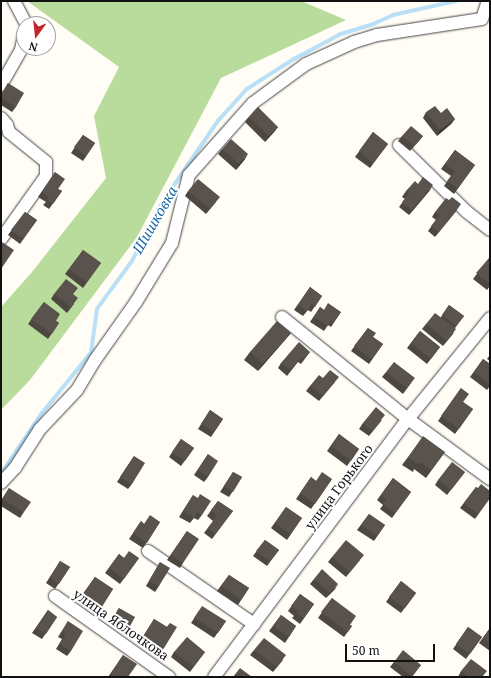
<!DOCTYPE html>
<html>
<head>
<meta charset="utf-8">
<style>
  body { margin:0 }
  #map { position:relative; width:491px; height:678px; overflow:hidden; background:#fffdf5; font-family:"Noto Serif",serif }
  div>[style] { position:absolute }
  .forest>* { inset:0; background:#b9dc9c }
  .stream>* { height:3.5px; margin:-1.75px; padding:0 1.75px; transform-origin:1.75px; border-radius:1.75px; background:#b9e0f7 }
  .roads { filter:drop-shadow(0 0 1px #444) drop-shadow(0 0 1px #444) }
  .street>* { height:12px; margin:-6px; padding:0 6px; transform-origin:6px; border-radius:6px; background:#fff }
  .wall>* { inset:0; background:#4d4742 }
  .shaded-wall>* { inset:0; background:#3f3936 }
  .building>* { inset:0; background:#5a524d }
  span { translate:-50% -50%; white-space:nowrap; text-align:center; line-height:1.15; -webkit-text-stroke:4px #fff; paint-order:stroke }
  .street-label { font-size:13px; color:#111 }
  .water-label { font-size:14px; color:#1768a6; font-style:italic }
  .frame { position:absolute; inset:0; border:2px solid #111; pointer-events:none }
  .north { position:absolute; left:16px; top:16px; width:40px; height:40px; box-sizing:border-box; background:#fff; border:1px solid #a0a0a0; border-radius:50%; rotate:195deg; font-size:11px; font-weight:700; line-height:16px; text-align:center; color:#111 }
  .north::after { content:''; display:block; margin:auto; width:14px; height:18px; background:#c4262e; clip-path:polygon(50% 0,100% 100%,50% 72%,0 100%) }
  .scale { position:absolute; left:345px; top:644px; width:90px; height:18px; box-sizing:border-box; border:2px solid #111; border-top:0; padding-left:5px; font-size:12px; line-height:14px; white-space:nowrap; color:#111; -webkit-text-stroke:3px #fff; paint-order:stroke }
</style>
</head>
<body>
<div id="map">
  <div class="forest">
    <div style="clip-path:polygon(27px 1px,301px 1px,346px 20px,221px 78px,137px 237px,30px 380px,1px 410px,1px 307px,32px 272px,106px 178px,94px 116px,119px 67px)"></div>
  </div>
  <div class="stream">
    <div style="left:1px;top:474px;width:73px;rotate:-56.1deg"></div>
    <div style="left:42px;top:413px;width:77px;rotate:-50.8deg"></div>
    <div style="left:91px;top:353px;width:44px;rotate:-82.2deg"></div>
    <div style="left:97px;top:309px;width:59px;rotate:-53.9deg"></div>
    <div style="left:132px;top:261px;width:65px;rotate:-62.7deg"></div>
    <div style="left:162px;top:203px;width:57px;rotate:-55.8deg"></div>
    <div style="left:194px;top:156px;width:42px;rotate:-55.6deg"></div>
    <div style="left:218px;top:121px;width:43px;rotate:-47.8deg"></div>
    <div style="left:247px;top:89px;width:56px;rotate:-32.6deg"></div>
    <div style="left:294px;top:59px;width:53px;rotate:-28deg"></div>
    <div style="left:341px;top:34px;width:31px;rotate:-17deg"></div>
    <div style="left:371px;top:25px;width:24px;rotate:-24deg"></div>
    <div style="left:393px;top:15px;width:65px;rotate:-12.5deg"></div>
  </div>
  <div class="roads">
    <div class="street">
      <div style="left:14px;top:1px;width:26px;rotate:62deg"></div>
      <div style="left:1px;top:85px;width:40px;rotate:-60.3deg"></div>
      <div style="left:21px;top:50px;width:15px;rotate:-79deg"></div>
      <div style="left:1px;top:118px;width:9px;rotate:49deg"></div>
      <div style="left:7px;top:125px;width:7px;rotate:74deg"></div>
      <div style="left:9px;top:132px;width:48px;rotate:39deg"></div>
      <div style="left:46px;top:162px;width:14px;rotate:90deg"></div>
      <div style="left:46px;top:176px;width:77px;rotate:125.5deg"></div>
      <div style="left:399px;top:145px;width:95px;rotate:44.6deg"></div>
      <div style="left:467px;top:212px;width:29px;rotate:38deg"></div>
      <div style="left:282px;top:317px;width:162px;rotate:39deg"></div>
      <div style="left:408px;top:419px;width:102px;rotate:36.2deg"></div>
      <div style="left:1px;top:483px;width:21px;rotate:-47deg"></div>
      <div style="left:15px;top:468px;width:46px;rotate:-57.3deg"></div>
      <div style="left:40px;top:429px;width:54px;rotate:-46.5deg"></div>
      <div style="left:77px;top:390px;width:35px;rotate:-59deg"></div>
      <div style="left:95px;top:360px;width:71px;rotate:-54.7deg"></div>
      <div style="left:136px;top:302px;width:69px;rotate:-58.6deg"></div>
      <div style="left:172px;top:243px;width:70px;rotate:-76deg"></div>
      <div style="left:189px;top:175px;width:96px;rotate:-48.4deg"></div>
      <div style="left:253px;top:103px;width:66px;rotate:-36.3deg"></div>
      <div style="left:306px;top:64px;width:53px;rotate:-24.6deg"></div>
      <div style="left:354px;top:42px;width:24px;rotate:-17deg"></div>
      <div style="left:377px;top:35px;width:106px;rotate:-8.7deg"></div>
      <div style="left:482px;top:19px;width:19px;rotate:-72deg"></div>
      <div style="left:148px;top:551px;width:129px;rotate:34.6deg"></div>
      <div style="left:55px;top:596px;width:140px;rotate:35.4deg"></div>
      <div style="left:214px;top:677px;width:323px;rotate:-53.1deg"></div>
      <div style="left:408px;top:419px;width:130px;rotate:-50.9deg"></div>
    </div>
  </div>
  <div class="wall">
    <div style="clip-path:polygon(8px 83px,16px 107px,12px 112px,1px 105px,1px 95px)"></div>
    <div style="clip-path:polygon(426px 112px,441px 113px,455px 119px,451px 124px,437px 136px,423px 118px)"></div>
    <div style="clip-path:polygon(249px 117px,278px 127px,274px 132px,265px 142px,245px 122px)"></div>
    <div style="clip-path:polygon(373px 132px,388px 144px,370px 168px,355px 157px)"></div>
    <div style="clip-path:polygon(83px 135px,95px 143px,83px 161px,71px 153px)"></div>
    <div style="clip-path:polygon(402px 136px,423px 136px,410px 151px,398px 141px)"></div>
    <div style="clip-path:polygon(222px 149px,245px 159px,236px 170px,218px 154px)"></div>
    <div style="clip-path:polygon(455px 150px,475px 165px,454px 194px,444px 186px,451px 176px,441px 169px)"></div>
    <div style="clip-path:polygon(55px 172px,58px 189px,62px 191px,49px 209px,43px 205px,46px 202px,38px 197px)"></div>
    <div style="clip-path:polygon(418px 184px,430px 190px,409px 215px,399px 207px,405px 199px,402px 197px,406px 191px)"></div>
    <div style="clip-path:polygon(188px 191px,216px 202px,206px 214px,185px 196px)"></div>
    <div style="clip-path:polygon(457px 210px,435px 237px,428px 231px,436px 220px,432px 217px,435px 212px)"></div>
    <div style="clip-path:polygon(25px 212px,37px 220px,20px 244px,8px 235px)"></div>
    <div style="clip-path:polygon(83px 250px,101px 263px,83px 288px,65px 274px)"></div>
    <div style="clip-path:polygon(490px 257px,490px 286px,487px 290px,473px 279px)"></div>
    <div style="clip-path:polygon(310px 287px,322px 296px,311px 312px,308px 310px,303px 316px,294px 310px)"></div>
    <div style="clip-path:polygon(54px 294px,73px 295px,74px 304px,67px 313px,51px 299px)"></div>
    <div style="clip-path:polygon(44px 302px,56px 321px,59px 323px,48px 339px,28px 324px)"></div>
    <div style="clip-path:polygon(449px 305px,464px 316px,455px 328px,453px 334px,443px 346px,422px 329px,426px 324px,441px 317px)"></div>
    <div style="clip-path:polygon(320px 307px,324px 310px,341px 312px,331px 327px,328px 325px,324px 331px,310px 322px)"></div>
    <div style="clip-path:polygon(368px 328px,373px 337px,383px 344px,369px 364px,351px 351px)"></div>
    <div style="clip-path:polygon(420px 331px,440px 347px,427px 364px,407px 348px)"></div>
    <div style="clip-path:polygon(291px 333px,285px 340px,258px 371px,244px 360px,250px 352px)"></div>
    <div style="clip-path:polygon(310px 352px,301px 364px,298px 362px,287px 376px,278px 368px,281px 363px)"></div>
    <div style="clip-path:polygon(490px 355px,490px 361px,487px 359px)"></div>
    <div style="clip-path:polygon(483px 359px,490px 364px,490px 386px,487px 390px,470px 377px)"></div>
    <div style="clip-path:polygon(386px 372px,411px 383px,403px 394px,382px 377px)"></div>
    <div style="clip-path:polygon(323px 378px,335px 382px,319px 401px,306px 391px,310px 386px)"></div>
    <div style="clip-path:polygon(461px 388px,463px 402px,473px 409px,455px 434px,438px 421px)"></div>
    <div style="clip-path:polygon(210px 410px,223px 419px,211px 437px,198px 429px)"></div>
    <div style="clip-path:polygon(382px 420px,369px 436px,359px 429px,363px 423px)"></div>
    <div style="clip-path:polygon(339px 434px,359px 449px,347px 466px,327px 451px)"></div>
    <div style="clip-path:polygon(181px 439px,194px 448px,181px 466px,169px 457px)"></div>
    <div style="clip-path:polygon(445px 452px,426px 478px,414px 469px,413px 472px,402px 465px,408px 457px)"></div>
    <div style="clip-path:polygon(208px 454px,208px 477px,204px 482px,194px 475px)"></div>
    <div style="clip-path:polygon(134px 456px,132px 484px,128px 489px,117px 482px)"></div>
    <div style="clip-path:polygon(233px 472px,242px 477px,229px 497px,220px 492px)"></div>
    <div style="clip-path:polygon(465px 472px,447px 495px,435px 485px,438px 480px)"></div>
    <div style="clip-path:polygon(311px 477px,316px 481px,332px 479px,311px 509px,296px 499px)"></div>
    <div style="clip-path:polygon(393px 478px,411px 492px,392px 518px,380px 509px,383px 505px,377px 500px)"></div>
    <div style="clip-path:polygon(476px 487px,490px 498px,475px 519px,460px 508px)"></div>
    <div style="clip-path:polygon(9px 488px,24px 512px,20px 518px,1px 506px,1px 501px)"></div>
    <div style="clip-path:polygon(193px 495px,202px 515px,198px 520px,194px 518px,190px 523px,179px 517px)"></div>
    <div style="clip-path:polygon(218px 501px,233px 511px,212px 539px,204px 533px,213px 521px,207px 516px)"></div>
    <div style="clip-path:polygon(286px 507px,302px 518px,287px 540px,271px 528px)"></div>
    <div style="clip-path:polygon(369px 514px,385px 525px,374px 541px,357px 530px)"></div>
    <div style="clip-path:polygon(141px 521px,144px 524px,160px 522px,143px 548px,129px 539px)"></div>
    <div style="clip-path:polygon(187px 531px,183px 563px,180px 568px,167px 560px)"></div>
    <div style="clip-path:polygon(265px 540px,279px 550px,267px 566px,253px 556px)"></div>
    <div style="clip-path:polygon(119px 554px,124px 558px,139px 558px,120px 584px,105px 573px)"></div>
    <div style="clip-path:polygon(332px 557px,360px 560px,346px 577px,328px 562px)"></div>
    <div style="clip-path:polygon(60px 561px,70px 567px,55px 589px,46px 583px)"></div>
    <div style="clip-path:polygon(160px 562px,159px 586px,155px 592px,146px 586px)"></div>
    <div style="clip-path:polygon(229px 575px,249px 588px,238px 605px,217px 591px)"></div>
    <div style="clip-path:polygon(95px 577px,113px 589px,96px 615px,77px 602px)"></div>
    <div style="clip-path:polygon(314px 579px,335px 589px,326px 598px,310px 584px)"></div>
    <div style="clip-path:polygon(401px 581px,416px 593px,401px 613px,386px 602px)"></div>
    <div style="clip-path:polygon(300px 594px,314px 604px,300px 624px,292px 618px,294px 616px,288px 611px)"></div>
    <div style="clip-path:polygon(332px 598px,350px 625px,352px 626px,344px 637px,318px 618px)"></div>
    <div style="clip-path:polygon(119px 608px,129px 628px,125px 633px,109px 624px)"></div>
    <div style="clip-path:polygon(48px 610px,57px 617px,42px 639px,32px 633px)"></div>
    <div style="clip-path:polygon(199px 611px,226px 621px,214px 638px,191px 623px)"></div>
    <div style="clip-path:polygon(281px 615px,296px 626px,285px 643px,269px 631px)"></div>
    <div style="clip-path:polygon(154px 619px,167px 627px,170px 623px,164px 648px,160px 653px,140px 641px)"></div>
    <div style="clip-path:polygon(68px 621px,71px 651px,67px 656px,56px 649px,62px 639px,58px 637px)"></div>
    <div style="clip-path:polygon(468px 627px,482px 637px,466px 659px,453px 649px)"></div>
    <div style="clip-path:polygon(490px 628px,490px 651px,479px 643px)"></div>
    <div style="clip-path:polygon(254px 650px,283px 660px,273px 672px,250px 655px)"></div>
    <div style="clip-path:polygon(174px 652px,205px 652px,190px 672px,171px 657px)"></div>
    <div style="clip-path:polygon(123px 655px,128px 677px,108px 677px)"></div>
    <div style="clip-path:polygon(394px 662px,421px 665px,412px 677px,403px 677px,390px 667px)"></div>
    <div style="clip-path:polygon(461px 671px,483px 677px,458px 677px)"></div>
  </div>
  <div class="shaded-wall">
    <div style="clip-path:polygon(455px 119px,451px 124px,437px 136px,440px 130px)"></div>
    <div style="clip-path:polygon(278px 127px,274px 132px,265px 142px,269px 136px)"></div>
    <div style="clip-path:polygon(423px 136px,419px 141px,410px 151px,414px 146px)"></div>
    <div style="clip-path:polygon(248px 154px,245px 159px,236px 170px,239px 164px)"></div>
    <div style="clip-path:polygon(433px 185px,430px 190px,409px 215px,412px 210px)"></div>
    <div style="clip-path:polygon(461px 204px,457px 210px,435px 237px,439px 232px)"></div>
    <div style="clip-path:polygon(291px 333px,285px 340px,258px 371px,263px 364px)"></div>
    <div style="clip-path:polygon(338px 584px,335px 589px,326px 598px,330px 593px)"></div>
  </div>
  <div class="building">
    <div style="clip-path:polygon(8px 83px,24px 93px,16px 107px,1px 98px,1px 95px)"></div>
    <div style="clip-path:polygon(435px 106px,441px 113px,447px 108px,455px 119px,440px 130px,426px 112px)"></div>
    <div style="clip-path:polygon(258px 107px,278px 127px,269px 136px,249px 117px)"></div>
    <div style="clip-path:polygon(411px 126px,423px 136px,414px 146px,402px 136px)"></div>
    <div style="clip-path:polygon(373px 132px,388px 144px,373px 163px,359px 151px)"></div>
    <div style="clip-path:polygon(83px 135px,95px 143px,86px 156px,74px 147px)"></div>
    <div style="clip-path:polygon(231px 139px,248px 154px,239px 164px,222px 149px)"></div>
    <div style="clip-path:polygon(455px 150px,475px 165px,458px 188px,447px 181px,455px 171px,445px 164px)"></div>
    <div style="clip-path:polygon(55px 172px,65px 179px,58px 189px,62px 191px,53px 204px,47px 200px,49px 197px,42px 192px)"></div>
    <div style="clip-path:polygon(423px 177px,433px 185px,412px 210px,402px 202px,409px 194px,406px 191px,415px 181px,418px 184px)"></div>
    <div style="clip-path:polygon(198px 179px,220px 197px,210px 209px,188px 191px)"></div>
    <div style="clip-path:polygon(452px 197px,461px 204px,439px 232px,431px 226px,440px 215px,435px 212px,446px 198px,449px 200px)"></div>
    <div style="clip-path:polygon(25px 212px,37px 220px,23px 239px,11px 230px)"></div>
    <div style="clip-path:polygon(2px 242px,14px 250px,1px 269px,1px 244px)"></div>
    <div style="clip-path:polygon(83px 250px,101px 263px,87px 282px,69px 269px)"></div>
    <div style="clip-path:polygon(490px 257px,490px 284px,476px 273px)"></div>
    <div style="clip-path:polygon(66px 279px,78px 288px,73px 294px,78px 298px,71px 307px,54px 294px)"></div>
    <div style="clip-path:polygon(310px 287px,322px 296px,315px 307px,312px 304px,307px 311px,298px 305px)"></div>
    <div style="clip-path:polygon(44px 302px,60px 314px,56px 321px,59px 323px,52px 334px,31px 319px)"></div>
    <div style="clip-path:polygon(328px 303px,341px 312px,334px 322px,331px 320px,328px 326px,314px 317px,320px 307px,324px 310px)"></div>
    <div style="clip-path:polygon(449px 305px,464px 316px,456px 326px,442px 315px)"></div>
    <div style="clip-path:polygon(435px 313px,456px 329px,447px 341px,426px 324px)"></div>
    <div style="clip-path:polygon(277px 321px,291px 333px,263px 364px,250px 352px)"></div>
    <div style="clip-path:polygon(368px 328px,376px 333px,373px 337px,383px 344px,372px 359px,354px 346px)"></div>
    <div style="clip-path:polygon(420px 331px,440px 347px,431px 359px,411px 343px)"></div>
    <div style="clip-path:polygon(299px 342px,310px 352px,304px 359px,302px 357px,290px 370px,281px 363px)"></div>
    <div style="clip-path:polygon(483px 359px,490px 364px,490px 384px,474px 372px)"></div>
    <div style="clip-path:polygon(394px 362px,415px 378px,407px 388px,386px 372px)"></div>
    <div style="clip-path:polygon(330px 370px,339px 377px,323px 396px,310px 386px,319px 375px,323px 378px)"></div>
    <div style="clip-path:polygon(461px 388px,469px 394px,463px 402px,473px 409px,459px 429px,441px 416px)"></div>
    <div style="clip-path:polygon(376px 407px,385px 415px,372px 431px,363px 423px)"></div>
    <div style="clip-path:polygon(210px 410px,223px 419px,214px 432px,201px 424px)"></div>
    <div style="clip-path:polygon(339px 434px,359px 449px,351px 461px,331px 446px)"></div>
    <div style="clip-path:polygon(423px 436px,445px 452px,431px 470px,420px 462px,418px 464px,408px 457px)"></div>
    <div style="clip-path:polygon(181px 439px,194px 448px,185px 461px,172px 452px)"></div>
    <div style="clip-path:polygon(208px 454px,218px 461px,208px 477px,198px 470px)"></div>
    <div style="clip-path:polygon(134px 456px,145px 463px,132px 484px,120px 477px)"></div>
    <div style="clip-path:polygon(452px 462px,465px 472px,451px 490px,438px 480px)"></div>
    <div style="clip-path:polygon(233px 472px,242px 477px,233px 492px,224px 486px)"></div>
    <div style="clip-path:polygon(322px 472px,332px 479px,315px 504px,300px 493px,311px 477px,316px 481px)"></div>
    <div style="clip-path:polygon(393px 478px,411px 492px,395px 513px,383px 504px,387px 500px,381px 495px)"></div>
    <div style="clip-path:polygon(481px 484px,490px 491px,490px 498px,478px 514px,464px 503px,476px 487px,478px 488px)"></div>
    <div style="clip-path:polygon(9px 488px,31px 502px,24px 512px,2px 499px)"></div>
    <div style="clip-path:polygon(200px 494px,211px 501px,202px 515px,197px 512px,194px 518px,183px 511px,193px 495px,198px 498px)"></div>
    <div style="clip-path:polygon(218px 501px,233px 511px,215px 534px,208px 528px,217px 516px,211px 510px)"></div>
    <div style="clip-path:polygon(286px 507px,302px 518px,290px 534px,275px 523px)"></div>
    <div style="clip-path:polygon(369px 514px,385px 525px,377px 536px,361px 525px)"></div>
    <div style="clip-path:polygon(150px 515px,160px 522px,147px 543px,133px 533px,141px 521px,144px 524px)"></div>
    <div style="clip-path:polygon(187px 531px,199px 539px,183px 563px,171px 555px)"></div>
    <div style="clip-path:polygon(265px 540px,279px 550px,270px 561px,256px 551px)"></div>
    <div style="clip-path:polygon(346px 540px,364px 555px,350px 572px,332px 557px)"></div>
    <div style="clip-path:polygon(129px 551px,139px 558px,124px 579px,109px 568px,119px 554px,124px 558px)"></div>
    <div style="clip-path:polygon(60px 561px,70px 567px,59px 584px,50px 578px)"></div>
    <div style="clip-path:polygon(160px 562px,170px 568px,159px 586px,149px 581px)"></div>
    <div style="clip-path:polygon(322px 569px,338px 584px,330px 593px,314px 579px)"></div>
    <div style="clip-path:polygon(229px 575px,249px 588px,241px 600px,221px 586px)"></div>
    <div style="clip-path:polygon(95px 577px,113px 589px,100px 610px,81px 597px)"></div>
    <div style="clip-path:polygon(401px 581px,416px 593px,405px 608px,389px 597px)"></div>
    <div style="clip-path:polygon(300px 594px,314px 604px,304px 618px,296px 613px,298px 611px,291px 606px)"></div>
    <div style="clip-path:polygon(332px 598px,356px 616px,350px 625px,352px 626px,348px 632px,321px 612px)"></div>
    <div style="clip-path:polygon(202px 606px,226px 621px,218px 633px,194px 618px)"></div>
    <div style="clip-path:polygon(119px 608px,135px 617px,129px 628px,113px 618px)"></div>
    <div style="clip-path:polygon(48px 610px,57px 617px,46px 634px,36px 628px)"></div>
    <div style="clip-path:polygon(281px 615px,296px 626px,289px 637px,273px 626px)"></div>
    <div style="clip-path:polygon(154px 619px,167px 627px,170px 623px,177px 627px,164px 648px,144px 636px)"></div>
    <div style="clip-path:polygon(68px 621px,83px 631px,71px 651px,60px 644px,66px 634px,62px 632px)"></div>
    <div style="clip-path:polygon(468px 627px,482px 637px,470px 654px,456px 644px)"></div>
    <div style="clip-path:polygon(490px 628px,490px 643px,483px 638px)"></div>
    <div style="clip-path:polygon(187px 637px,205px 652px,193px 667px,174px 652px)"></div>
    <div style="clip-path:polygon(264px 638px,286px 655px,277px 667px,254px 650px)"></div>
    <div style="clip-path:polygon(403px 650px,421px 665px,412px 676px,394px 662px)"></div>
    <div style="clip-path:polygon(123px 655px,137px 664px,128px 677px,115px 677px,111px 674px)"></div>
    <div style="clip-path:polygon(471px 659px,487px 671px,482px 677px,468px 677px,461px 671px)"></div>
    <div style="clip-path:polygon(240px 668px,252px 677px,233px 677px)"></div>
  </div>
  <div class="street-label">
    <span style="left:339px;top:487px;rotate:-53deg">улица Горького</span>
    <span style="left:121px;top:625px;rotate:35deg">улица Яблочкова</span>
  </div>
  <div class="water-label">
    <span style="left:155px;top:220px;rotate:-60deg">Шишковка</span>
  </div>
  <div class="frame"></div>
  <div class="north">N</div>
  <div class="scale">50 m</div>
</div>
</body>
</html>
